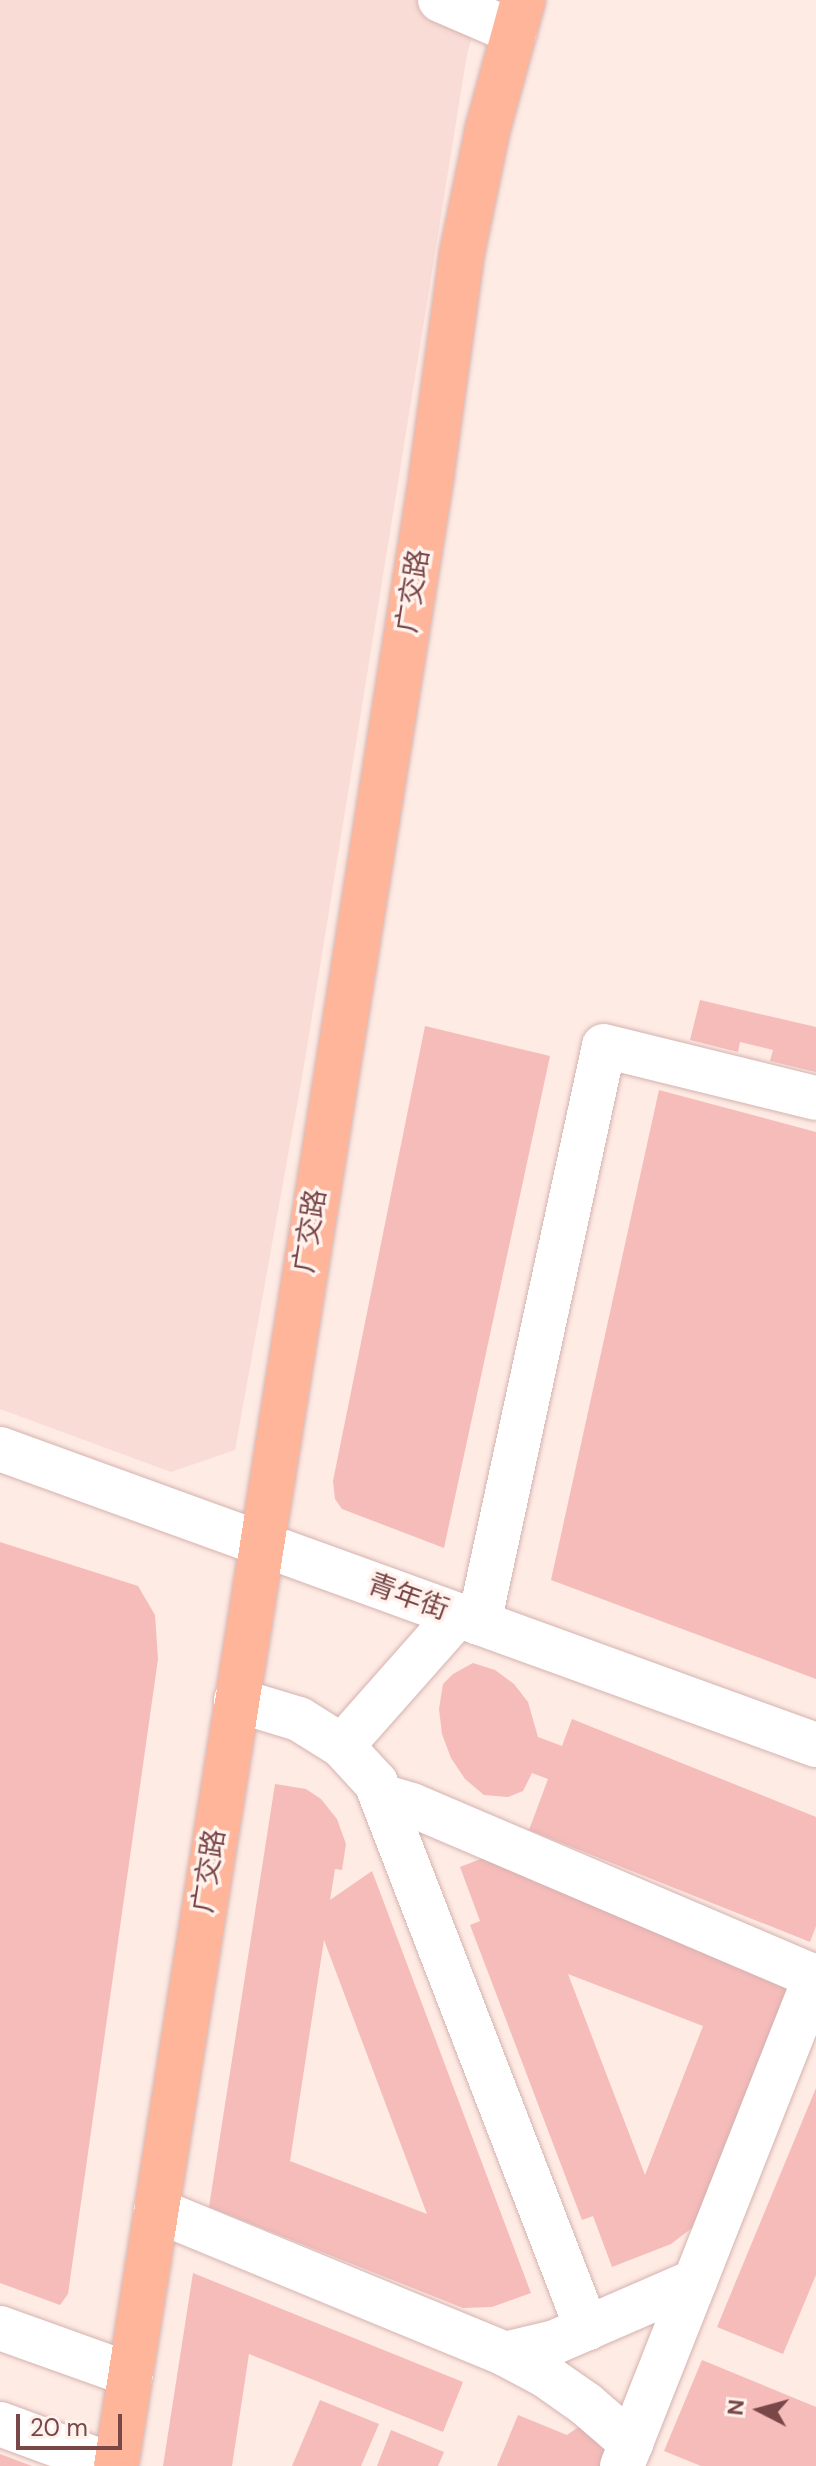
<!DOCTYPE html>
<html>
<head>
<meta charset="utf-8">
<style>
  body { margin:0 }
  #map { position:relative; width:816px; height:2466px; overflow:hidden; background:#feebe4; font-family:"DM Sans","Noto Sans SC",sans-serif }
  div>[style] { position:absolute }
  .residential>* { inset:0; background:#f8dcd5 }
  .building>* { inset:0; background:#f5bcba }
  .roads { filter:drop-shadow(0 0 2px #d5b2af) drop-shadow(0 0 2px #d5b2af) }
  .minor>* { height:44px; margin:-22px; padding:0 22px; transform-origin:22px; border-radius:22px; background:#fff }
  .major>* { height:44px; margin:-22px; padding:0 22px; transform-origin:22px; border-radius:22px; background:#ffb59a }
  span { translate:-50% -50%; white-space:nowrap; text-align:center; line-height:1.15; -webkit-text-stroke:7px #fff1ec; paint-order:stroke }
  .street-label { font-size:28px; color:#794748 }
  .north { position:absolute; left:720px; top:2370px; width:80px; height:80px; -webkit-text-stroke:6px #fff1ec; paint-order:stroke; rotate:276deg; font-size:22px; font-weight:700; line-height:32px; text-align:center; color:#794748 }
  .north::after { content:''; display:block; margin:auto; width:28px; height:36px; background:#794748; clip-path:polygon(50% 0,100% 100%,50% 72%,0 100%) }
  .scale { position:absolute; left:16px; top:2414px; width:106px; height:36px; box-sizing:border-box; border:4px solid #794748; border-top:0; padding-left:10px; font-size:24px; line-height:28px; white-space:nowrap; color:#794748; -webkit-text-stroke:6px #fff1ec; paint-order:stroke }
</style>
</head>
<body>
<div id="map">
  <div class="residential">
    <div style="clip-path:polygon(0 0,483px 0,467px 54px,304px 1066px,235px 1450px,171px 1472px,0 1409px)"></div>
  </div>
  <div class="building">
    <div style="clip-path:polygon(700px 1000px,816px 1027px,816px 1072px,770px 1061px,773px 1050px,740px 1042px,738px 1052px,690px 1040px)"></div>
    <div style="clip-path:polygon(425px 1026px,550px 1056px,444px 1548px,342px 1509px,335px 1499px,333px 1481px)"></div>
    <div style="clip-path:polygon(659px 1090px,816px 1132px,816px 1679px,551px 1580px)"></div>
    <div style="clip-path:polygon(0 1542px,138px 1586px,155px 1615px,158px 1659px,68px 2294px,60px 2305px,0 2283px)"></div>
    <div style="clip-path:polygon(473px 1663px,495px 1670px,514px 1684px,528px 1702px,538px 1737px,562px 1746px,572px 1719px,816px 1817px,816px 1926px,810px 1942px,529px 1830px,548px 1779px,532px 1773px,523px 1791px,508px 1797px,484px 1795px,465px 1779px,451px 1758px,442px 1734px,439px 1709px,443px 1684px,453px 1674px)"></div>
    <div style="clip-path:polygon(evenodd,275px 1784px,306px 1789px,321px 1799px,337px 1819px,346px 1844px,342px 1870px,335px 1869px,330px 1900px,372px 1871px,531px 2293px,492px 2307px,463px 2308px,209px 2207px,275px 1784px,324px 1940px,427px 2214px,290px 2161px,324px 1940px)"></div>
    <div style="clip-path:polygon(evenodd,519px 1844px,533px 1881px,798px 1985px,709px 2215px,671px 2244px,612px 2267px,593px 2216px,582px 2220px,470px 1925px,480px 1921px,460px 1867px,519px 1844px,568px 1974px,703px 2026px,645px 2175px,568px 1974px)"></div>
    <div style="clip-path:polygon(816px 2088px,816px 2275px,783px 2354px,717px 2327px)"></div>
    <div style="clip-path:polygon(193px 2273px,463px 2382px,443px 2432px,249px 2354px,232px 2466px,163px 2466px)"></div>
    <div style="clip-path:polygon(702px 2360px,816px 2407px,816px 2466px,701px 2466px,664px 2451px)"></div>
    <div style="clip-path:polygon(320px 2400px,379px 2424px,361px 2466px,292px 2466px)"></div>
    <div style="clip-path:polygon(518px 2415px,567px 2435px,577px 2428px,589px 2426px,609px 2440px,607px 2466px,497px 2466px)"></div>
    <div style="clip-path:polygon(391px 2430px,444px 2452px,438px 2466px,377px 2466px)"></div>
    <div style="clip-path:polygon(0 2454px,32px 2466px,0 2466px)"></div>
  </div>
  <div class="roads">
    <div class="minor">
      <div style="left:440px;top:0;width:81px;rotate:23.4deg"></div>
      <div style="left:0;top:1449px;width:868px;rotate:19.94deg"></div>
      <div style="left:479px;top:1623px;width:590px;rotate:-77.78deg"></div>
      <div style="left:604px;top:1046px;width:218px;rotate:13.8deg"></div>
      <div style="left:236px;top:1700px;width:66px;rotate:16.8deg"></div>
      <div style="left:299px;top:1719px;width:51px;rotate:32.1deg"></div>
      <div style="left:342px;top:1746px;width:50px;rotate:47.4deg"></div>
      <div style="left:376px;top:1783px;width:585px;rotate:68.87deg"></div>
      <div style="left:342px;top:1746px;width:175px;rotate:-48.5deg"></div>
      <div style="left:382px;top:1796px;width:31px;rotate:17deg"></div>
      <div style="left:412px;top:1805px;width:439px;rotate:23.1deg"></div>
      <div style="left:156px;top:2210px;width:378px;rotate:22.4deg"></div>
      <div style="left:505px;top:2354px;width:47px;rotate:28.2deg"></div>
      <div style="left:546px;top:2376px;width:49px;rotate:35deg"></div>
      <div style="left:586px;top:2404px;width:60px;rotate:40.9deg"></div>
      <div style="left:0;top:2328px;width:139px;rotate:19.7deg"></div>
      <div style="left:505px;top:2354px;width:51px;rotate:-13.5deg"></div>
      <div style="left:555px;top:2342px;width:153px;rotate:-23.5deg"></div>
      <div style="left:0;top:2424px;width:121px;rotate:20.2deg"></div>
      <div style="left:622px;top:2466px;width:528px;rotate:-68.44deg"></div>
    </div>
    <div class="major">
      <div style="left:116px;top:2466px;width:2012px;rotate:-80.99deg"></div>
      <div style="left:431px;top:479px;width:228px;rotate:-82.2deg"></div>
      <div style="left:462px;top:253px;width:128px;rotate:-78.3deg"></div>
      <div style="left:488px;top:128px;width:133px;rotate:-74.7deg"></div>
    </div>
  </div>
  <div class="street-label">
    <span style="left:413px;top:591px;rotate:-81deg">广交路</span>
    <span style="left:310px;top:1231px;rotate:-81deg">广交路</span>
    <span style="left:408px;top:1597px;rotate:20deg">青年街</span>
    <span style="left:209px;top:1871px;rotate:-81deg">广交路</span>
  </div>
  <div class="north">N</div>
  <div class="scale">20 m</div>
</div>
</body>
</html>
